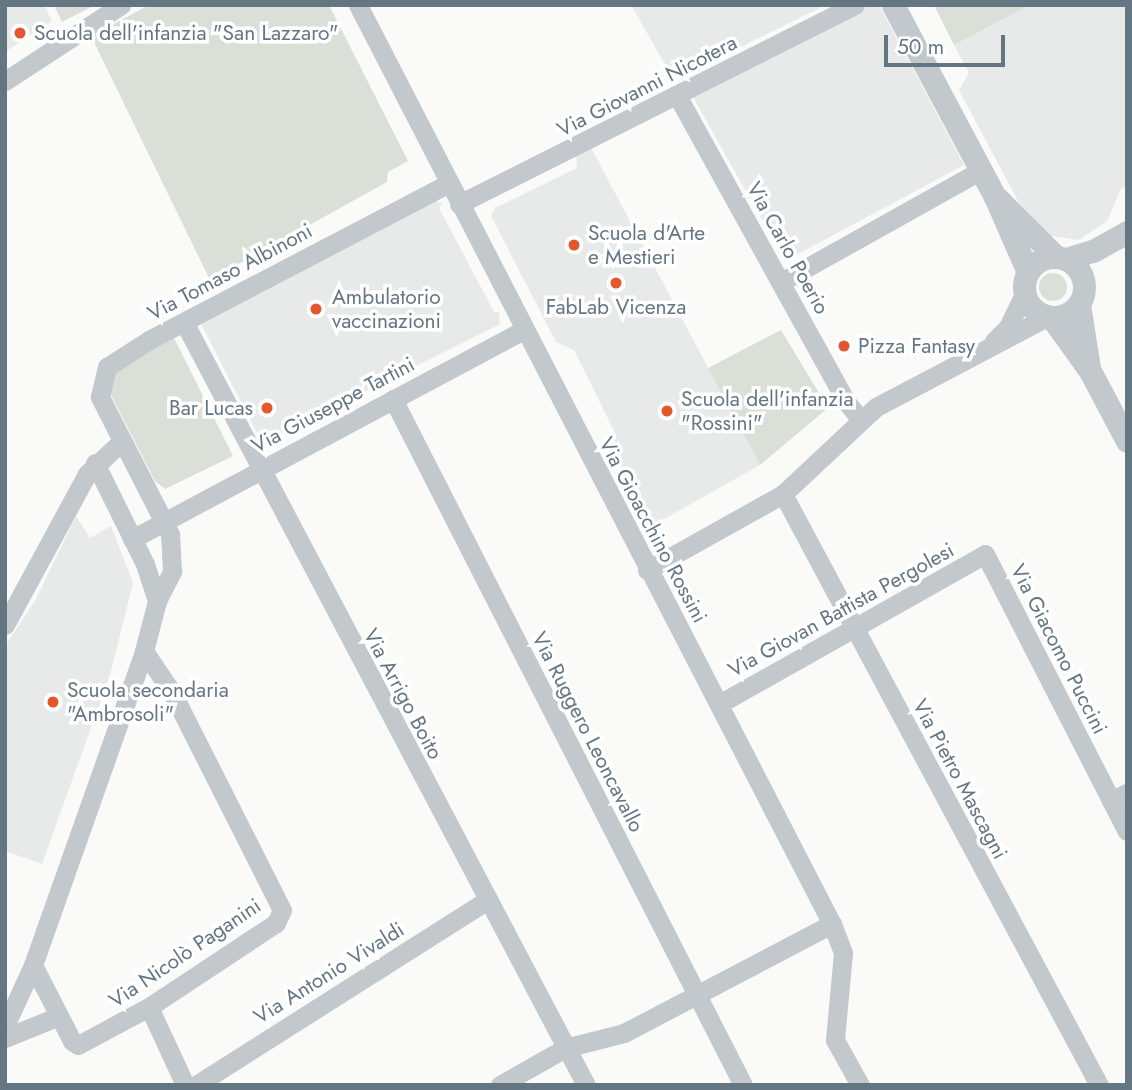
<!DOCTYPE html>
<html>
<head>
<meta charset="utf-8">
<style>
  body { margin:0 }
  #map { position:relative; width:1132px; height:1090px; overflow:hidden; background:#fafaf8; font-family:Jost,sans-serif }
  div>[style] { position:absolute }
  .built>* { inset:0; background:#e8e9e9 }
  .green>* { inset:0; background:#dadfd7 }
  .round { border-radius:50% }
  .minor>* { height:19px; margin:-9.5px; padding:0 9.5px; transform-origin:9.5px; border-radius:9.5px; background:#c3c8cc }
  .tertiary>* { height:23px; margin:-11.5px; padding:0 11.5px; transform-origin:11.5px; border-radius:11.5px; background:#c3c8cc }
  .tertiary>.ring { margin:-11.5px; padding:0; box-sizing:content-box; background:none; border:23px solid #c3c8cc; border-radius:50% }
  .dots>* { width:19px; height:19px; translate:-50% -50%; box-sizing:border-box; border:4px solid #fff; border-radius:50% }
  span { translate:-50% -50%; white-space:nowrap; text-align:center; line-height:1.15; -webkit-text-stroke:7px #fff; paint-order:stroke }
  .poi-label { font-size:21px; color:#657683 }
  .left { translate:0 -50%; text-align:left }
  .right { translate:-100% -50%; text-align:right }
  .street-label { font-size:21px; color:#657683 }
  .frame { position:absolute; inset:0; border:7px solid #657683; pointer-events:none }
  .scale { position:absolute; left:884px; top:35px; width:121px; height:32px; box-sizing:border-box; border:4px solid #657683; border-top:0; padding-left:9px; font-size:21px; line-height:24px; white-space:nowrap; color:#657683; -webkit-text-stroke:5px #fff; paint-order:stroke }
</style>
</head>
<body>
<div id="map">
  <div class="built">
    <div style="clip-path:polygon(5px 5px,44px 5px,52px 21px,5px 52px)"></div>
    <div style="clip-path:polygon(631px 5px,826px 5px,674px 80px)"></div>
    <div style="clip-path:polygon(856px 5px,879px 5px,964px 165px,785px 261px,693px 97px)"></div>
    <div style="clip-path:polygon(1030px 5px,1127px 5px,1127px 186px,1121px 189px,1107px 221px,1079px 240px,1050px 236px,1019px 203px,959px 90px,969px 73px,954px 45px)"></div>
    <div style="clip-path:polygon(590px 146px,760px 465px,659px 522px,650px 520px,613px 451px,616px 435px,574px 350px,556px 342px,491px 216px,495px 208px,577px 168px,576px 153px)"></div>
    <div style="clip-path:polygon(431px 199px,443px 204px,439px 208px,494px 312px,499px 312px,500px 324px,262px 443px,200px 322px)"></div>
    <div style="clip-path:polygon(76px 516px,90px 538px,111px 526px,133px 583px,110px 675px,42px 864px,5px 851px,5px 646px,36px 599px)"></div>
  </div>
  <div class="green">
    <div style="clip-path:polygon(54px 5px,95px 5px,62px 22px)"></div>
    <div style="clip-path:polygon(149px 5px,329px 5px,408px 161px,388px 172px,387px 182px,210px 280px,91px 36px)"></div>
    <div style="clip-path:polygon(934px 5px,1030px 5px,954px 45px)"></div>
    <div class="round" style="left:1039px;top:273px;width:28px;height:28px"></div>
    <div style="clip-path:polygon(781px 330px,828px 408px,760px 465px,708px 368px)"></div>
    <div style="clip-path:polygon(174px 338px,233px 456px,165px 489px,155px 481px,109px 391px,116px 369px)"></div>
  </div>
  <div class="minor">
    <div style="left:358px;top:5px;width:1034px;rotate:62.72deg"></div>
    <div style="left:832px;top:924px;width:31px;rotate:69deg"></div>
    <div style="left:843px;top:953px;width:87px;rotate:95.3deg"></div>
    <div style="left:835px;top:1040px;width:51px;rotate:60.9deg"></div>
    <div style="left:5px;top:81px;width:139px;rotate:-33.2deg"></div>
    <div style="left:678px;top:97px;width:346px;rotate:61.1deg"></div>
    <div style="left:845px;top:400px;width:24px;rotate:52deg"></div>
    <div style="left:459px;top:204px;width:443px;rotate:-26.7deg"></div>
    <div style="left:781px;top:282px;width:229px;rotate:-29.2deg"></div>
    <div style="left:184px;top:322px;width:862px;rotate:62.22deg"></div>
    <div style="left:994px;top:341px;width:20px;rotate:-45deg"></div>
    <div style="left:1008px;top:327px;width:37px;rotate:-64deg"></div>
    <div style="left:393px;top:399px;width:770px;rotate:62.97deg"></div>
    <div style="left:95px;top:463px;width:113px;rotate:63.7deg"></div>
    <div style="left:145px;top:564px;width:39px;rotate:72deg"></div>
    <div style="left:783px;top:494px;width:670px;rotate:61.87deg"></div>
    <div style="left:132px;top:539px;width:443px;rotate:-28.1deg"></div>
    <div style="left:647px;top:570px;width:156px;rotate:-29.2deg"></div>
    <div style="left:783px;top:494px;width:127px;rotate:-43.1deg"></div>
    <div style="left:876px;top:407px;width:193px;rotate:-27.8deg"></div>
    <div style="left:5px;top:625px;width:172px;rotate:-61.5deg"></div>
    <div style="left:87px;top:474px;width:47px;rotate:-43.3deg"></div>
    <div style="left:719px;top:704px;width:305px;rotate:-29.4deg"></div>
    <div style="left:985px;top:554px;width:311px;rotate:62.9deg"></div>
    <div style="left:1111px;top:801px;width:18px;rotate:-27deg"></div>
    <div style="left:33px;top:965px;width:85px;rotate:62.8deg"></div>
    <div style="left:72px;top:1041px;width:7px;rotate:34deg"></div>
    <div style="left:78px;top:1045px;width:81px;rotate:-28.2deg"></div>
    <div style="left:149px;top:1007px;width:152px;rotate:-33.5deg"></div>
    <div style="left:276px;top:923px;width:14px;rotate:-65deg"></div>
    <div style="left:282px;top:910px;width:242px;rotate:-116.8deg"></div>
    <div style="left:173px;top:694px;width:52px;rotate:-124deg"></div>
    <div style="left:149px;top:1007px;width:86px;rotate:65.2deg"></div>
    <div style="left:5px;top:1026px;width:67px;rotate:-65.3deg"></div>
    <div style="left:33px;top:965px;width:333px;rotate:-70.5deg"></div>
    <div style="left:144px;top:651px;width:52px;rotate:-75.4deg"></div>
    <div style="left:157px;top:601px;width:34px;rotate:-63deg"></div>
    <div style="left:172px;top:571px;width:37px;rotate:-93deg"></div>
    <div style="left:170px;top:534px;width:154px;rotate:-117.1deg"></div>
    <div style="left:100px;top:397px;width:31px;rotate:-77deg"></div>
    <div style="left:107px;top:367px;width:50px;rotate:-32.7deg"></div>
    <div style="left:149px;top:340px;width:339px;rotate:-27.6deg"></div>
    <div style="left:5px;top:1038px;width:58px;rotate:-22.2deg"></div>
    <div style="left:196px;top:1085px;width:345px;rotate:-32.4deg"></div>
    <div style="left:500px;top:1085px;width:75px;rotate:-29.6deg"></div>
    <div style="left:565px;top:1048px;width:61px;rotate:-14.3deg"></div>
    <div style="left:624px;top:1033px;width:235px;rotate:-27.7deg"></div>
  </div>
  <div class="tertiary">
    <div style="left:893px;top:5px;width:217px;rotate:62deg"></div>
    <div style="left:995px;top:197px;width:82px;rotate:66.3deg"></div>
    <div style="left:998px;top:199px;width:82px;rotate:45deg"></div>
    <div class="ring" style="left:1024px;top:257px;width:37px;height:37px"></div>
    <div style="left:1066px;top:259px;width:28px;rotate:-17deg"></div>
    <div style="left:1093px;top:251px;width:39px;rotate:-29deg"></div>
    <div style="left:1079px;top:304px;width:65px;rotate:81.1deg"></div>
    <div style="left:1052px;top:318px;width:65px;rotate:54.4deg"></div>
    <div style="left:1090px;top:371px;width:79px;rotate:62.1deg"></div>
  </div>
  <div class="dots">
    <div style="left:20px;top:33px;background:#e4572e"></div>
    <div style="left:574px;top:245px;background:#e4572e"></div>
    <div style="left:616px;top:283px;background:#e4572e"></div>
    <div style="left:316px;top:309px;background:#e4572e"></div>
    <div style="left:844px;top:346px;background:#e4572e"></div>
    <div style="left:267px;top:408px;background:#e4572e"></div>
    <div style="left:667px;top:411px;background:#e4572e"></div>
    <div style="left:53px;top:702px;background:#e4572e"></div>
  </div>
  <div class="poi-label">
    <span class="left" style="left:34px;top:33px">Scuola dell'infanzia "San Lazzaro"</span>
    <span class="left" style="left:588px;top:245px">Scuola d'Arte<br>e Mestieri</span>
    <span class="left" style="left:332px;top:309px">Ambulatorio<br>vaccinazioni</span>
    <span style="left:616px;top:307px">FabLab Vicenza</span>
    <span class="left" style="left:858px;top:346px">Pizza Fantasy</span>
    <span class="left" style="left:681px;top:411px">Scuola dell'infanzia<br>"Rossini"</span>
    <span class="right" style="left:253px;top:408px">Bar Lucas</span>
    <span class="left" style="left:67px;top:702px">Scuola secondaria<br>"Ambrosoli"</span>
  </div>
  <div class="street-label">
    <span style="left:647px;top:86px;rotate:-27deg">Via Giovanni Nicotera</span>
    <span style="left:788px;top:248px;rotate:61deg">Via Carlo Poerio</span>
    <span style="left:230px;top:272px;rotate:-28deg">Via Tomaso Albinoni</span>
    <span style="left:333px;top:405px;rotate:-28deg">Via Giuseppe Tartini</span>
    <span style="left:653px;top:530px;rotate:62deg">Via Gioacchino Rossini</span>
    <span style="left:841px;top:610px;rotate:-29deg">Via Giovan Battista Pergolesi</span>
    <span style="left:1059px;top:649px;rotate:63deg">Via Giacomo Puccini</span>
    <span style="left:403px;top:694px;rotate:62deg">Via Arrigo Boito</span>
    <span style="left:588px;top:732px;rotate:63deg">Via Ruggero Leoncavallo</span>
    <span style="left:960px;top:779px;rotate:62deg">Via Pietro Mascagni</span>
    <span style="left:185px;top:953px;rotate:-34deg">Via Nicolò Paganini</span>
    <span style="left:329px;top:973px;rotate:-32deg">Via Antonio Vivaldi</span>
  </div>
  <div class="frame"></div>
  <div class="scale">50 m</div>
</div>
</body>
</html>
